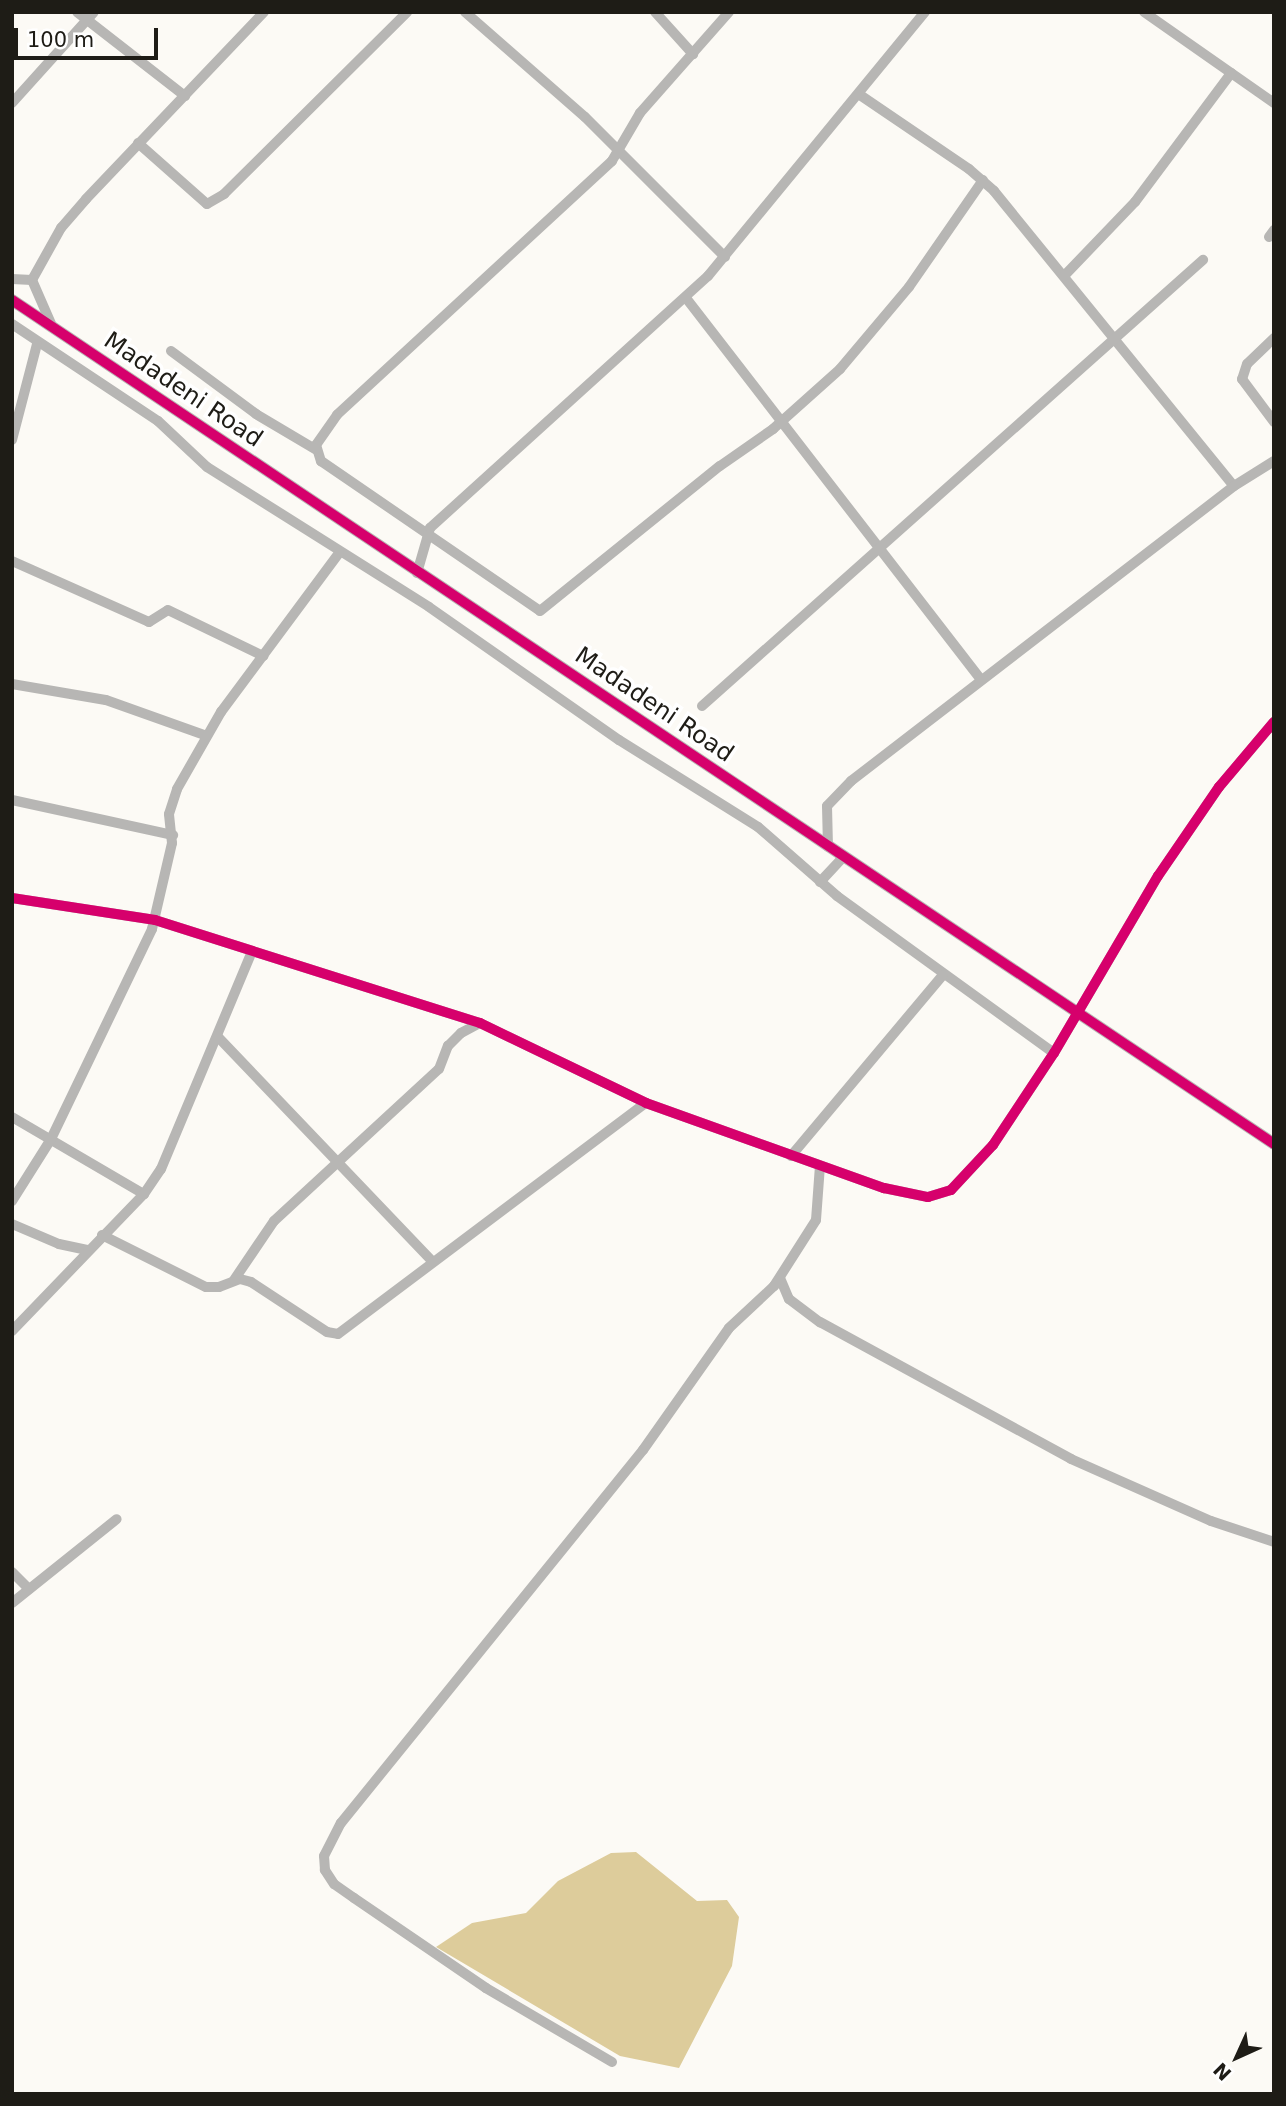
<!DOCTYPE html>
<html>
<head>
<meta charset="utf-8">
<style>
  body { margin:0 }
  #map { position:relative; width:1286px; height:2106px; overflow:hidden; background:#fcfaf5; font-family:"DejaVu Sans",sans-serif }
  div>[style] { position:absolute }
  .water>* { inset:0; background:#ddcc9b }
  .minor>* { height:10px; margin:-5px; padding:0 5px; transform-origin:5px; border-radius:5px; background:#b7b6b4 }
  .tertiary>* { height:12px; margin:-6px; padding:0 6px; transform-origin:6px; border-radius:6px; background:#b7b6b4 }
  .cycleway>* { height:10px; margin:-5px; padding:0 5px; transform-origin:5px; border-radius:5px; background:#d6006c }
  span { translate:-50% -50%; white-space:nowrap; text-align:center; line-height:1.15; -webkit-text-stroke:7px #fff; paint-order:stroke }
  .street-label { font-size:24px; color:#1e1c16 }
  .frame { position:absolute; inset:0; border:14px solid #1e1c16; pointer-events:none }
  .north { position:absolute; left:1202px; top:2022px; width:70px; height:70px; -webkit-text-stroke:5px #fff; paint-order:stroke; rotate:225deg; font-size:19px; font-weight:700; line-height:28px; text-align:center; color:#1e1c16 }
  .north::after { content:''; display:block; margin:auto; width:24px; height:32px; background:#1e1c16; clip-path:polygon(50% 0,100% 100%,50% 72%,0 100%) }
  .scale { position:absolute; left:14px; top:28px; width:144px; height:32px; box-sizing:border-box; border:4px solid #1e1c16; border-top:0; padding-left:9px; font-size:21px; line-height:24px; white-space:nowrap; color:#1e1c16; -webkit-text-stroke:5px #fff; paint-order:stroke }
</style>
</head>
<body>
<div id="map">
  <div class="water">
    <div style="clip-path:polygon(636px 1852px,697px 1901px,727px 1900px,739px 1917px,732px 1966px,679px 2068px,620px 2056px,436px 1947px,472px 1923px,526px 1913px,558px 1881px,611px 1853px)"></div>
  </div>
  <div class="minor">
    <div style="left:77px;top:12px;width:137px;rotate:37.9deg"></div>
    <div style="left:465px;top:12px;width:159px;rotate:41.2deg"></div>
    <div style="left:585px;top:117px;width:198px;rotate:45deg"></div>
    <div style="left:655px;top:12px;width:57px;rotate:47.9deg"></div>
    <div style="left:729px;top:12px;width:135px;rotate:131.4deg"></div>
    <div style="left:640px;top:113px;width:56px;rotate:120.3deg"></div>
    <div style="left:612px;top:161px;width:374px;rotate:137.3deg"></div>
    <div style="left:337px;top:415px;width:37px;rotate:125deg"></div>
    <div style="left:316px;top:445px;width:17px;rotate:73deg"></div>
    <div style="left:321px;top:461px;width:265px;rotate:34.4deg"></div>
    <div style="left:540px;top:611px;width:231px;rotate:-38.9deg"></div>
    <div style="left:720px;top:466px;width:65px;rotate:-34.9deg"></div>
    <div style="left:773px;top:429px;width:90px;rotate:-41.8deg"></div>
    <div style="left:840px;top:369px;width:107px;rotate:-49.9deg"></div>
    <div style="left:909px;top:287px;width:130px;rotate:-55.3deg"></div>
    <div style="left:1144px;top:12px;width:159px;rotate:35deg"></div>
    <div style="left:860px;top:95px;width:132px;rotate:34.2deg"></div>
    <div style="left:969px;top:169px;width:33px;rotate:41deg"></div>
    <div style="left:994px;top:191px;width:380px;rotate:50.9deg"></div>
    <div style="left:12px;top:103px;width:122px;rotate:-48deg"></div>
    <div style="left:138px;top:143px;width:92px;rotate:41.5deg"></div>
    <div style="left:207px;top:204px;width:20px;rotate:-30deg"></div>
    <div style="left:224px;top:194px;width:258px;rotate:-44.8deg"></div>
    <div style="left:1269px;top:237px;width:9px;rotate:-54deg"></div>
    <div style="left:1064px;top:276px;width:103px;rotate:-46.2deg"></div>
    <div style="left:1135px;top:202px;width:161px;rotate:-53.3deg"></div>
    <div style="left:12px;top:279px;width:20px;rotate:3deg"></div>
    <div style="left:32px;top:280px;width:60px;rotate:-60.9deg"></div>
    <div style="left:61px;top:228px;width:38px;rotate:-49deg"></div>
    <div style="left:86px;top:199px;width:258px;rotate:-46.4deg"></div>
    <div style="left:32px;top:280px;width:50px;rotate:66.5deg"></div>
    <div style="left:686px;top:298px;width:482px;rotate:52.3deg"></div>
    <div style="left:12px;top:324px;width:175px;rotate:33.6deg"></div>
    <div style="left:158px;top:421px;width:67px;rotate:43.2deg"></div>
    <div style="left:207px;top:467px;width:262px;rotate:32.2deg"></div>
    <div style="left:429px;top:607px;width:232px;rotate:35deg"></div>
    <div style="left:619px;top:740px;width:164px;rotate:32deg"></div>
    <div style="left:758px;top:827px;width:105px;rotate:41.1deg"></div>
    <div style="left:837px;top:896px;width:268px;rotate:35.9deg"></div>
    <div style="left:1274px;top:338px;width:37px;rotate:136deg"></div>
    <div style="left:1247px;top:364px;width:16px;rotate:108deg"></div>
    <div style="left:1242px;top:379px;width:54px;rotate:53.3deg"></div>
    <div style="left:171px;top:351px;width:106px;rotate:36.5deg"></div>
    <div style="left:256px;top:414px;width:69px;rotate:30.7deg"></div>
    <div style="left:12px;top:440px;width:99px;rotate:-75.4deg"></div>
    <div style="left:12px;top:561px;width:150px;rotate:24deg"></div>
    <div style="left:149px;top:622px;width:22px;rotate:-32deg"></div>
    <div style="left:168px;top:610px;width:106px;rotate:25.8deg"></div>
    <div style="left:417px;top:573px;width:47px;rotate:-73.9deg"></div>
    <div style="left:430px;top:528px;width:375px;rotate:-42.2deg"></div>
    <div style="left:708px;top:276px;width:342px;rotate:-50.6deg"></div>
    <div style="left:12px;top:684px;width:95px;rotate:9.7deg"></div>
    <div style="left:106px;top:700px;width:107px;rotate:19.6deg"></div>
    <div style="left:702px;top:706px;width:671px;rotate:-41.68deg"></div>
    <div style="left:12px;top:800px;width:165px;rotate:12.3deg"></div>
    <div style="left:828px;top:847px;width:41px;rotate:-91.4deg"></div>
    <div style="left:827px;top:806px;width:35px;rotate:-46deg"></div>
    <div style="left:851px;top:781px;width:483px;rotate:-37.6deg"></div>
    <div style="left:1234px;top:486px;width:47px;rotate:-32deg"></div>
    <div style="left:820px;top:882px;width:34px;rotate:-47deg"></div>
    <div style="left:12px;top:898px;width:145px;rotate:8.7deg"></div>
    <div style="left:155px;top:920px;width:341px;rotate:17.6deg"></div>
    <div style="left:480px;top:1023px;width:184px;rotate:25.7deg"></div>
    <div style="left:646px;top:1103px;width:253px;rotate:19.7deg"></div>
    <div style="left:884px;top:1188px;width:45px;rotate:11.6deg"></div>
    <div style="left:928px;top:1197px;width:24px;rotate:-17deg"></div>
    <div style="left:951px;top:1190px;width:62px;rotate:-47deg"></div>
    <div style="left:993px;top:1145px;width:110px;rotate:-56.5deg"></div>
    <div style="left:1054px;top:1053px;width:205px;rotate:-59.6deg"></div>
    <div style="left:1158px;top:876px;width:108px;rotate:-55.6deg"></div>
    <div style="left:1219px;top:787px;width:85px;rotate:-49.8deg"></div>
    <div style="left:218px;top:1037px;width:311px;rotate:46.3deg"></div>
    <div style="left:12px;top:1117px;width:153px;rotate:30.3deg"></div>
    <div style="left:791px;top:1156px;width:236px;rotate:-50deg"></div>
    <div style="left:12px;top:1201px;width:73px;rotate:-57.8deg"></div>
    <div style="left:51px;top:1139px;width:233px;rotate:-64.3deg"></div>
    <div style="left:152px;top:929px;width:88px;rotate:-76.9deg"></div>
    <div style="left:172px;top:843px;width:29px;rotate:-96deg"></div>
    <div style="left:169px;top:814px;width:26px;rotate:-72deg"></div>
    <div style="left:177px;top:789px;width:89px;rotate:-60.3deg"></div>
    <div style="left:221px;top:712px;width:198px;rotate:-53.4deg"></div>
    <div style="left:12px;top:1224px;width:51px;rotate:23.1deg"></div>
    <div style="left:59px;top:1244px;width:30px;rotate:12deg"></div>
    <div style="left:102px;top:1235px;width:116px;rotate:26.6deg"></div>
    <div style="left:206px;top:1287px;width:13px"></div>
    <div style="left:219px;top:1287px;width:22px;rotate:-21deg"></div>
    <div style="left:240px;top:1279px;width:11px;rotate:15deg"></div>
    <div style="left:251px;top:1282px;width:91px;rotate:33.3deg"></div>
    <div style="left:327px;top:1332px;width:11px;rotate:10deg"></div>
    <div style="left:338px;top:1334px;width:385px;rotate:-36.9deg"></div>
    <div style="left:780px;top:1278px;width:23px;rotate:67deg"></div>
    <div style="left:789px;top:1299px;width:39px;rotate:37deg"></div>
    <div style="left:820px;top:1322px;width:286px;rotate:28.6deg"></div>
    <div style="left:1071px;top:1459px;width:153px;rotate:23.9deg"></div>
    <div style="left:1211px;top:1521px;width:66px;rotate:18.4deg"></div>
    <div style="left:234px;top:1280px;width:71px;rotate:-55.9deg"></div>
    <div style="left:274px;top:1221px;width:224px;rotate:-42.7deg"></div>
    <div style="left:439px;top:1069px;width:25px;rotate:-69deg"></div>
    <div style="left:448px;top:1046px;width:18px;rotate:-45deg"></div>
    <div style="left:461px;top:1033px;width:21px;rotate:-28deg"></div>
    <div style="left:12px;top:1331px;width:190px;rotate:-46.1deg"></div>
    <div style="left:144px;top:1194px;width:30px;rotate:-56deg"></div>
    <div style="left:161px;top:1169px;width:236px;rotate:-67.3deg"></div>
    <div style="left:12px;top:1572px;width:24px;rotate:45deg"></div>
    <div style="left:12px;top:1603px;width:134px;rotate:-38.7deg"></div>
    <div style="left:612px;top:2062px;width:146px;rotate:-149.6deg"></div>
    <div style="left:486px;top:1988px;width:160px;rotate:-145.7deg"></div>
    <div style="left:354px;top:1898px;width:24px;rotate:-145deg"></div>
    <div style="left:334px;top:1884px;width:17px;rotate:-123deg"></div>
    <div style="left:325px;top:1870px;width:14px;rotate:-94deg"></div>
    <div style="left:324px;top:1856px;width:37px;rotate:-63deg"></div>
    <div style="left:341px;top:1823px;width:480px;rotate:-51deg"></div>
    <div style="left:643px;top:1450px;width:149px;rotate:-54.8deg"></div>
    <div style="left:729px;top:1328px;width:62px;rotate:-43deg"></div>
    <div style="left:774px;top:1286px;width:78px;rotate:-57.5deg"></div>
    <div style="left:816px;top:1220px;width:54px;rotate:-85.8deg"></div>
  </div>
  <div class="tertiary">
    <div style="left:12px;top:300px;width:1518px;rotate:33.77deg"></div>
  </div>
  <div class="cycleway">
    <div style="left:12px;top:300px;width:1518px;rotate:33.77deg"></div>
    <div style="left:12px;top:898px;width:145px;rotate:8.7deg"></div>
    <div style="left:155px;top:920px;width:341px;rotate:17.6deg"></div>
    <div style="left:480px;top:1023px;width:184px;rotate:25.7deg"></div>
    <div style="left:646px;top:1103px;width:253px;rotate:19.7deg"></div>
    <div style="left:884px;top:1188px;width:45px;rotate:11.6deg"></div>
    <div style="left:928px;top:1197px;width:24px;rotate:-17deg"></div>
    <div style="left:951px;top:1190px;width:62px;rotate:-47deg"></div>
    <div style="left:993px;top:1145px;width:110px;rotate:-56.5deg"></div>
    <div style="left:1054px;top:1053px;width:205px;rotate:-59.6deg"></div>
    <div style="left:1158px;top:876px;width:108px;rotate:-55.6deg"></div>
    <div style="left:1219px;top:787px;width:85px;rotate:-49.8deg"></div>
  </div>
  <div class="street-label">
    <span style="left:183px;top:390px;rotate:34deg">Madadeni Road</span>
    <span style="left:654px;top:705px;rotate:34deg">Madadeni Road</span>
  </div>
  <div class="frame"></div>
  <div class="north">N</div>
  <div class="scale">100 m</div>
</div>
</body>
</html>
